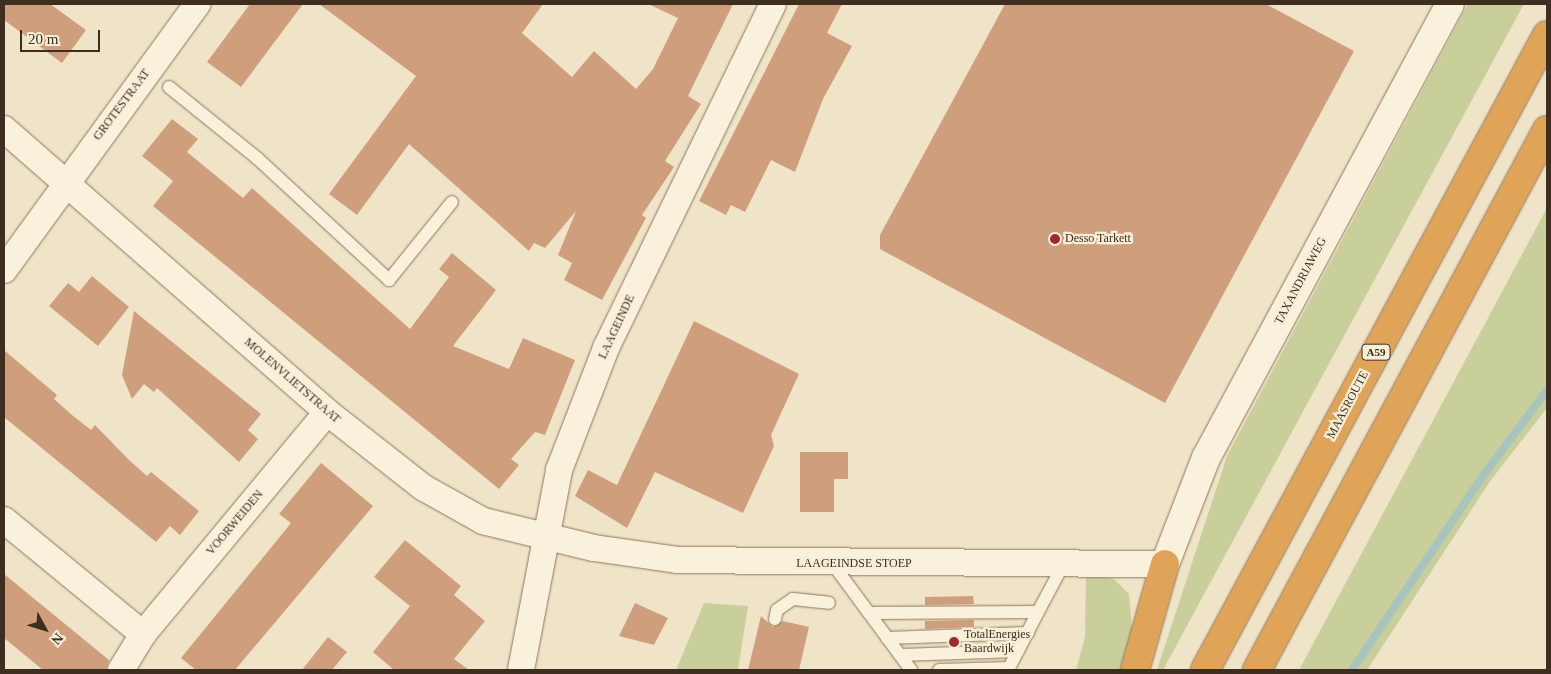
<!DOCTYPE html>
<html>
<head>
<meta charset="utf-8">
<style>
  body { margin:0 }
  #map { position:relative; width:1551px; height:674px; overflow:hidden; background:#f0e4c8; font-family:"Times New Roman",serif }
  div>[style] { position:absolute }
  .green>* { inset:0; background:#c9cf9b }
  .stream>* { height:8px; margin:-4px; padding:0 4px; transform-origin:4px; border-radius:4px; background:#a9c4bc }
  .building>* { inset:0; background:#cf9f7d }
  .roads { filter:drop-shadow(0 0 1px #8d765c) drop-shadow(0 0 1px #8d765c) }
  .lane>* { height:12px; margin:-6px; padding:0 6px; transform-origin:6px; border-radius:6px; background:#faf1dc }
  .street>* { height:26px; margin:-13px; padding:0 13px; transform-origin:13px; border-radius:13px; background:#faf1dc }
  .secondary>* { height:28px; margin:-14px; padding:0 14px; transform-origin:14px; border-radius:14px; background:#faf1dc }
  .highway>* { height:28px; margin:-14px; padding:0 14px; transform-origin:14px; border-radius:14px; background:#e0a458 }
  .dots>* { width:14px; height:14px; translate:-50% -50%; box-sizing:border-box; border:2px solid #f7eed8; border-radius:50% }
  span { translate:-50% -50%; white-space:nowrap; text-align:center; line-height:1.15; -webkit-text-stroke:4.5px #f7eed8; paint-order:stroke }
  .shield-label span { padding:1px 4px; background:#f7eed8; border:1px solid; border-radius:4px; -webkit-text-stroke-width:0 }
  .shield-label { font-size:11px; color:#3d2e20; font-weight:700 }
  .street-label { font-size:12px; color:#3d2e20 }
  .poi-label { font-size:12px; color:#3d2e20 }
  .left { translate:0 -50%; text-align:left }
  .frame { position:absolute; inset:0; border:5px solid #3d2e20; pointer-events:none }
  .north { position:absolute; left:20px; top:604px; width:50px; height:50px; -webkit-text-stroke:4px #f7eed8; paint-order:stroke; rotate:129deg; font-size:14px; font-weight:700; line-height:20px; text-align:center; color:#3d2e20 }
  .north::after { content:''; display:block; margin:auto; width:18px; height:22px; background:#3d2e20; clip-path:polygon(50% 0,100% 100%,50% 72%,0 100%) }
  .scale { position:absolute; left:20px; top:30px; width:80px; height:22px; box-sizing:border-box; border:2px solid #3d2e20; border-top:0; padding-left:6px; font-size:15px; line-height:18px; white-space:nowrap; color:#3d2e20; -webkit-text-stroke:4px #f7eed8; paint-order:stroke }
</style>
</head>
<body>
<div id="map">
  <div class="green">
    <div style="clip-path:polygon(1468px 4px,1524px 4px,1163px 670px,1157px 670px,1227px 456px)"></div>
    <div style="clip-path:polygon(1547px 208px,1547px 408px,1491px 480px,1367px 670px,1299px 670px)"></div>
    <div style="clip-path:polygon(1086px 574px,1114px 579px,1129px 594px,1132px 627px,1123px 670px,1076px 670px,1085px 637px)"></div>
    <div style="clip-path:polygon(704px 603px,748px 606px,738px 670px,676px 670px)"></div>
  </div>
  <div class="stream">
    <div style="left:1352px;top:670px;width:238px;rotate:-56deg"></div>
    <div style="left:1485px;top:473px;width:104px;rotate:-53.2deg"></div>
  </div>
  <div class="building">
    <div style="clip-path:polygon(4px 4px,50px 4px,86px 30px,62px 63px,4px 20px)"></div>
    <div style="clip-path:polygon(250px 4px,303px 4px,241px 87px,207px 62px)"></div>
    <div style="clip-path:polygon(319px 4px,543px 4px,522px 33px,572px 77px,594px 51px,636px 89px,653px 69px,678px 18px,648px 4px,733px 4px,688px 96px,701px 104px,665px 161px,674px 167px,642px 215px,646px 218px,602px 300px,564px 280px,572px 263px,558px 255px,576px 211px,545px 248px,534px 243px,529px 251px,409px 144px,357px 215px,329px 194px,416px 76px)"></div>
    <div style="clip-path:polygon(799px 4px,842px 4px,827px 33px,852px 46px,823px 99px,795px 172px,771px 160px,745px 212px,731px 205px,726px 215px,699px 201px)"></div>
    <div style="clip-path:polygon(1005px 4px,1266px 4px,1354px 51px,1165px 403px,880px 249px,880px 235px)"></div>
    <div style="clip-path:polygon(172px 119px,198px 139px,187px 152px,243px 198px,252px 188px,410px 329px,449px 277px,439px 269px,452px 253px,496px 290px,453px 346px,509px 369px,523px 338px,575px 360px,545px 435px,535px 432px,511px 459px,519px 465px,499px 489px,153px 206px,173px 181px,142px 156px)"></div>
    <div style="clip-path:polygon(92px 276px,129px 307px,98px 346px,49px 306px,68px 283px,79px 292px)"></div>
    <div style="clip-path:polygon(134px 311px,261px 414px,248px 430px,258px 439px,239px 462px,157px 388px,154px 392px,144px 384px,132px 399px,122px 375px)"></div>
    <div style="clip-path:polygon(694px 321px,799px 374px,771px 435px,774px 446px,743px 513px,655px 472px,627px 528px,575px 496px,588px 470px,617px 485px)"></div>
    <div style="clip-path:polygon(4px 350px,57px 395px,54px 399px,72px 415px,91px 430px,95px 425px,129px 460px,147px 476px,151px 472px,199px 511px,180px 535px,170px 526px,156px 542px,4px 417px)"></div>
    <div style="clip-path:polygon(800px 452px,848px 452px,848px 479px,834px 479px,834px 512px,800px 512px)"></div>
    <div style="clip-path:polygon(321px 463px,373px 506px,235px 670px,196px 670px,181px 658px,291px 523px,279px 514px)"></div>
    <div style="clip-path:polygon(405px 540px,461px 586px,454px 595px,485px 621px,454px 659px,469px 670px,394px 670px,373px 652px,410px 606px,374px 577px)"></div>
    <div style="clip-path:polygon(4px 574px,109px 660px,106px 670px,43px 670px,4px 638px)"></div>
    <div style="clip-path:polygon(973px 596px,974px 604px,925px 605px,925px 597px)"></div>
    <div style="clip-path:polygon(635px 603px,668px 618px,654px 645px,619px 636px)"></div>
    <div style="clip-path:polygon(761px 616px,773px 627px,783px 621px,809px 627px,799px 670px,748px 670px)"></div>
    <div style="clip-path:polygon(974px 620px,974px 627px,925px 629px,925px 621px)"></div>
    <div style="clip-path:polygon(328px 637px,347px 652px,332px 670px,302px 670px)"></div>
  </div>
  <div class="roads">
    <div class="lane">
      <div style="left:169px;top:87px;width:113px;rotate:38.9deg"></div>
      <div style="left:257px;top:158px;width:180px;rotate:42.7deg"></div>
      <div style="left:389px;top:280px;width:100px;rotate:-51.1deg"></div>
      <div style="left:832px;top:563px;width:62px;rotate:53.5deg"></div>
      <div style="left:869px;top:613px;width:169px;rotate:-0.3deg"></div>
      <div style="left:1038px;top:612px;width:53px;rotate:-62deg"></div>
      <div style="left:869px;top:613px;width:71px;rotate:53.6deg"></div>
      <div style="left:775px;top:619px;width:9px;rotate:-77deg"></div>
      <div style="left:777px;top:610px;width:19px;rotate:-35deg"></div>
      <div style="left:793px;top:599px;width:36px;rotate:6deg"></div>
      <div style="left:887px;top:638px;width:141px;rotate:-2deg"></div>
      <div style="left:900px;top:655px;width:118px;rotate:-1.9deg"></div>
      <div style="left:939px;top:670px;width:70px;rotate:-1.6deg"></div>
      <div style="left:1009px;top:668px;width:63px;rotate:-62.6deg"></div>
    </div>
    <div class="street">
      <div style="left:4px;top:129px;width:429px;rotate:41.2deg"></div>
      <div style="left:327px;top:412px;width:123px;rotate:38.1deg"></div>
      <div style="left:424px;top:488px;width:68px;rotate:29.2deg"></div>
      <div style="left:483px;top:521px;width:114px;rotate:13.7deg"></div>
      <div style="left:594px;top:548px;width:84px;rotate:8.2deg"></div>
      <div style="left:677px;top:560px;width:488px;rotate:0.5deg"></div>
      <div style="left:4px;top:270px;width:329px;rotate:-54deg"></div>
      <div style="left:4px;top:520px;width:180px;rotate:39.4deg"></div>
      <div style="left:143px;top:634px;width:288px;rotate:-50.3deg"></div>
      <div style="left:121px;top:670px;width:42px;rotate:-58.6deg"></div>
      <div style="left:521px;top:670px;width:204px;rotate:-79.2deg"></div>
      <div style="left:559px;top:470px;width:131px;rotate:-68.9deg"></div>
      <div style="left:606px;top:348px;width:382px;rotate:-64.1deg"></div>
    </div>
    <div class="secondary">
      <div style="left:1165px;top:564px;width:114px;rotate:-68.9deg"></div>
      <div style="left:1206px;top:458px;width:515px;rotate:-61.74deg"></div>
    </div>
    <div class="highway">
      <div style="left:1135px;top:670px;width:110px;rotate:-74.2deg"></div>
      <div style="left:1205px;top:670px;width:721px;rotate:-61.69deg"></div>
      <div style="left:1257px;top:670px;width:613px;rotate:-61.76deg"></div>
    </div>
  </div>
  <div class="dots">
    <div style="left:1055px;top:239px;background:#9e2a2b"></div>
    <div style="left:954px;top:642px;background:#9e2a2b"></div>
  </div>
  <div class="shield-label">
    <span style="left:1376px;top:352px">A59</span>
  </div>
  <div class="street-label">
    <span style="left:122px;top:105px;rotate:-53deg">GROTESTRAAT</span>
    <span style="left:1301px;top:281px;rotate:-62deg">TAXANDRIAWEG</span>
    <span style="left:617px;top:327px;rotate:-65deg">LAAGEINDE</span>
    <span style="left:292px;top:381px;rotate:41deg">MOLENVLIETSTRAAT</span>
    <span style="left:1348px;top:405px;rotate:-62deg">MAASROUTE</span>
    <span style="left:235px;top:523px;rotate:-50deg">VOORWEIDEN</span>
    <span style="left:854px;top:564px">LAAGEINDSE STOEP</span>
  </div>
  <div class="poi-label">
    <span class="left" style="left:1065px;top:239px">Desso Tarkett</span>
    <span class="left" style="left:964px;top:642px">TotalEnergies<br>Baardwijk</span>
  </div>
  <div class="frame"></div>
  <div class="north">N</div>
  <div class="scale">20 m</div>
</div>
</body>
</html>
